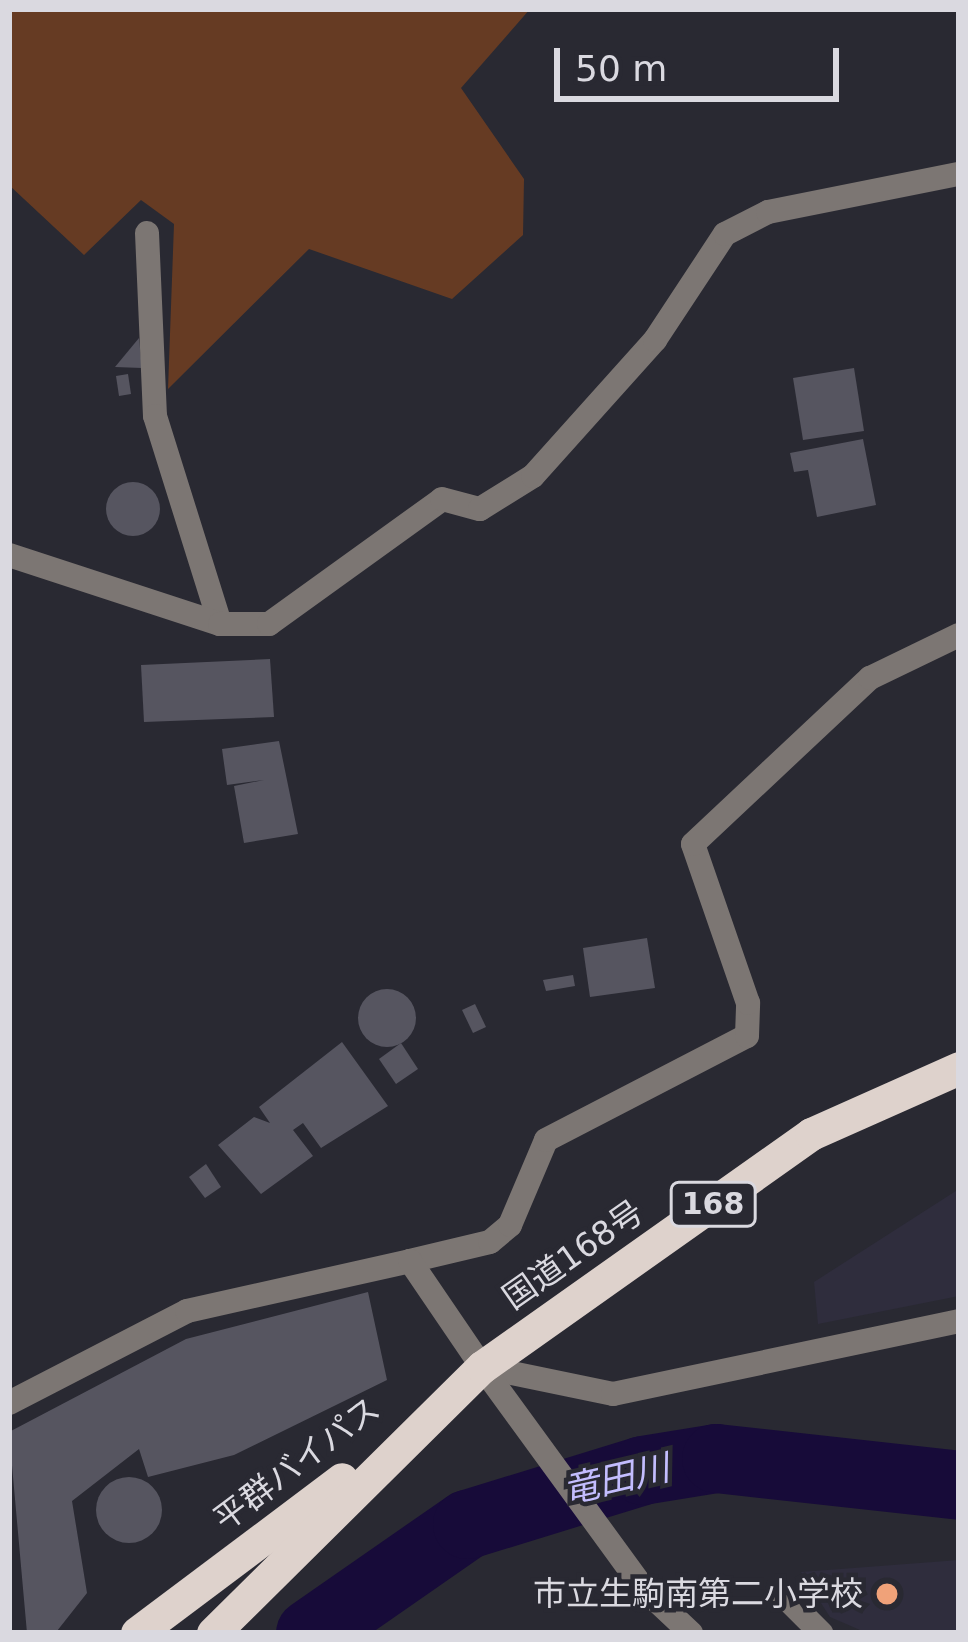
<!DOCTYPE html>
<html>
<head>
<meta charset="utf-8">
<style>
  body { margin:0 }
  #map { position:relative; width:968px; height:1642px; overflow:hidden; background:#292932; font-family:"DejaVu Sans","Noto Sans JP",sans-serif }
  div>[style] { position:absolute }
  .built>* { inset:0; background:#2f2d3d }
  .green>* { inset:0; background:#663b23 }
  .river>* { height:69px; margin:-34.5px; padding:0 34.5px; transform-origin:34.5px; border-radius:34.5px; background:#170b39 }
  .building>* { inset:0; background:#565560 }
  .round { border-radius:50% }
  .minor>* { height:24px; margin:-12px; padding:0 12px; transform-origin:12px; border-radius:12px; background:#7c7673 }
  .tertiary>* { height:24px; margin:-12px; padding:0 12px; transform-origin:12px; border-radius:12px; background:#7c7673 }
  .trunk>* { height:33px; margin:-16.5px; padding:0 16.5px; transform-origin:16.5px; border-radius:16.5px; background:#ded2cc }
  .dots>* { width:33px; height:33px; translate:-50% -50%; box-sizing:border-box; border:6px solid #292932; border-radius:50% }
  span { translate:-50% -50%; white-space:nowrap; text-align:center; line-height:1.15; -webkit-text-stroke:9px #292932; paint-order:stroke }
  .shield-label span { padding:3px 9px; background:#292932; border:3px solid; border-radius:9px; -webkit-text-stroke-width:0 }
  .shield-label { font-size:30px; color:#dad9e0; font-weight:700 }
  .street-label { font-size:33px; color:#dad9e0 }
  .poi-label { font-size:33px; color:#dad9e0 }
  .right { translate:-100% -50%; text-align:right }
  .water-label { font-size:36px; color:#c3bdfe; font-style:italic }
  .frame { position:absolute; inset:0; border:12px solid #dad9e0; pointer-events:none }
  .scale { position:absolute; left:554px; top:48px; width:285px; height:54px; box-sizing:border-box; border:6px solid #dad9e0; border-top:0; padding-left:15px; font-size:36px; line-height:42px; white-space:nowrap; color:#dad9e0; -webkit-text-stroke:9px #292932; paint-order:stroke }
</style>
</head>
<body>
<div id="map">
  <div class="built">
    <div style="clip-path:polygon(959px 1189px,959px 1296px,818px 1324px,814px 1282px)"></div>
    <div style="clip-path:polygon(959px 1560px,959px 1633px,867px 1633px,830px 1617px,801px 1572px)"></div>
  </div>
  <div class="green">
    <div style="clip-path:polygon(9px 9px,530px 9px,461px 88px,524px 179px,523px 235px,452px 299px,309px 249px,168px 389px,174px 224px,141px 200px,84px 255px,9px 185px)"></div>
  </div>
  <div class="river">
    <div style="left:310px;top:1633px;width:191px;rotate:-34.8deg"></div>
    <div style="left:467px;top:1524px;width:183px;rotate:-17.1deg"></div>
    <div style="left:642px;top:1470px;width:75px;rotate:-9.2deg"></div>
    <div style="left:716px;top:1458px;width:244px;rotate:6.3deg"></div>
  </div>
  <div class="building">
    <div style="clip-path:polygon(139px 338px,142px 368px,115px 367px)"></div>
    <div style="clip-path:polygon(854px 368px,864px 431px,803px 440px,793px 378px)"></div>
    <div style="clip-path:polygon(128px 374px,131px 394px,119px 396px,116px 376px)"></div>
    <div style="clip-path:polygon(863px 439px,876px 505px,817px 517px,808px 470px,794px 472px,790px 453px)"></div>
    <div class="round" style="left:106px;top:482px;width:54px;height:54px"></div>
    <div style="clip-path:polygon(270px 659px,274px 717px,144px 722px,141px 665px)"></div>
    <div style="clip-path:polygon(279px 741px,298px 834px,244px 843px,234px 786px,264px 780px,227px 785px,222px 749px)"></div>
    <div style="clip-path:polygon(647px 938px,655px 988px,590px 997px,583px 948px)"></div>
    <div style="clip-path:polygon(573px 975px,575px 986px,546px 991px,543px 980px)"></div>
    <div class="round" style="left:358px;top:989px;width:58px;height:58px"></div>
    <div style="clip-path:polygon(475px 1004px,486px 1027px,473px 1033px,462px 1010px)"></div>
    <div style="clip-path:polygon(342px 1042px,388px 1106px,321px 1148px,303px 1123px,293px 1130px,313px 1156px,261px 1194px,218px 1145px,254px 1117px,270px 1123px,259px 1107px)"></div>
    <div style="clip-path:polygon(401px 1043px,418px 1069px,396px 1084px,379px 1059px)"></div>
    <div style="clip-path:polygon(206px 1164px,221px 1187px,205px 1198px,189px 1177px)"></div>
    <div style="clip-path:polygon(368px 1292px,387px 1380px,234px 1455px,148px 1477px,139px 1449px,72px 1501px,87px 1593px,57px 1631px,27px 1633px,9px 1432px,186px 1339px)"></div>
    <div class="round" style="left:96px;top:1477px;width:66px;height:66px"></div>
  </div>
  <div class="minor">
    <div style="left:147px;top:233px;width:183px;rotate:87.5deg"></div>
    <div style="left:155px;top:416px;width:218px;rotate:72.6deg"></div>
    <div style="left:9px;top:555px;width:222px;rotate:18.1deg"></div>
    <div style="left:220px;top:624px;width:49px"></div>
    <div style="left:269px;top:624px;width:213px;rotate:-35.8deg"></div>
    <div style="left:442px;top:499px;width:39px;rotate:15deg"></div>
    <div style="left:480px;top:509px;width:62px;rotate:-31.9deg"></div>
    <div style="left:533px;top:476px;width:183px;rotate:-48.1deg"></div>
    <div style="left:655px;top:340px;width:127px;rotate:-56.6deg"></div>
    <div style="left:725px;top:234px;width:48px;rotate:-27.1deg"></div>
    <div style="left:768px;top:212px;width:195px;rotate:-11.3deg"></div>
    <div style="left:410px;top:1261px;width:82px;rotate:-13.4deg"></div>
    <div style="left:490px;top:1242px;width:26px;rotate:-40deg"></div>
    <div style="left:510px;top:1225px;width:92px;rotate:-67deg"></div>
    <div style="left:546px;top:1140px;width:226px;rotate:-27.4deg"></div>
    <div style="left:747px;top:1036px;width:33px;rotate:-88deg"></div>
    <div style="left:748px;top:1003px;width:168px;rotate:-109.1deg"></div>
    <div style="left:693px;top:844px;width:243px;rotate:-43.2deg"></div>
    <div style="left:870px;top:678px;width:99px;rotate:-25.8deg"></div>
    <div style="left:9px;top:1403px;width:200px;rotate:-27.3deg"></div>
    <div style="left:187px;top:1311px;width:229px;rotate:-12.6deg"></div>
    <div style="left:410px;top:1261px;width:128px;rotate:55.8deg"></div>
    <div style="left:482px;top:1367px;width:134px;rotate:11.6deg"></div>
    <div style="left:613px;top:1394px;width:354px;rotate:-11.9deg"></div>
    <div style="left:781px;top:1593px;width:57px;rotate:45deg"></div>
  </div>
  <div class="tertiary">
    <div style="left:482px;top:1367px;width:273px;rotate:53.9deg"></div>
    <div style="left:643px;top:1588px;width:66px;rotate:43.2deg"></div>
  </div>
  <div class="trunk">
    <div style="left:137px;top:1633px;width:256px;rotate:-36.9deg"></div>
    <div style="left:213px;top:1633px;width:378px;rotate:-44.7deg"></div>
    <div style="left:482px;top:1367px;width:403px;rotate:-35.3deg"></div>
    <div style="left:811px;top:1134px;width:162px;rotate:-24deg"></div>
  </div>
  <div class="dots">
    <div style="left:887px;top:1594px;background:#f0a279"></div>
  </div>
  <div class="shield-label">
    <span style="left:713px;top:1204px">168</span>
  </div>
  <div class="street-label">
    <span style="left:573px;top:1255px;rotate:-35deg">国道168号</span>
    <span style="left:297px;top:1464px;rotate:-37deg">平群バイパス</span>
  </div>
  <div class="poi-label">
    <span class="right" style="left:863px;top:1594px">市立生駒南第二小学校</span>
  </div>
  <div class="water-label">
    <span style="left:616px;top:1479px;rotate:-13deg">竜田川</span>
  </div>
  <div class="frame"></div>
  <div class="scale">50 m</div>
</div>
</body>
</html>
